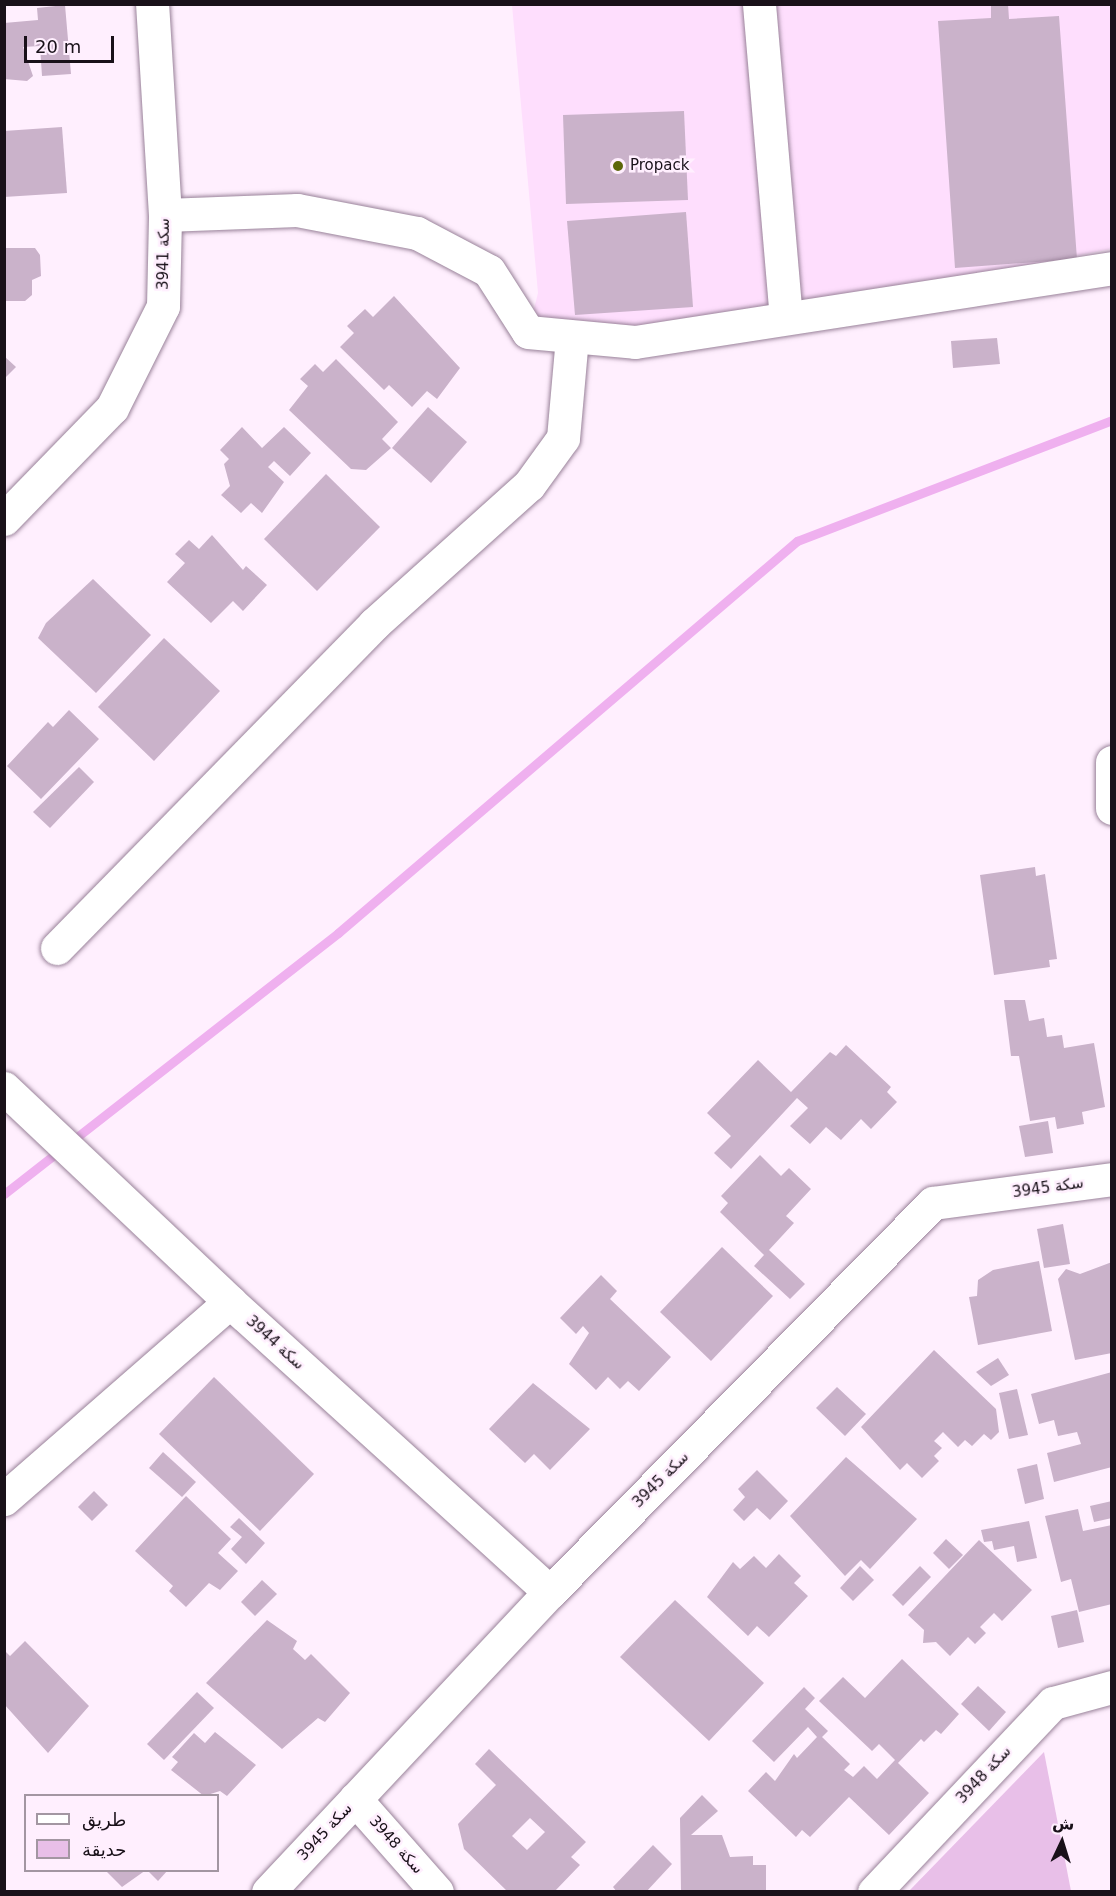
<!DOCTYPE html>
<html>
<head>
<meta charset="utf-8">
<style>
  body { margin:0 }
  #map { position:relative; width:1116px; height:1896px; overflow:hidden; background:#ffeffe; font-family:"DejaVu Sans",Cairo,sans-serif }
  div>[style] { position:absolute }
  .built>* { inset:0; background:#fedefd }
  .green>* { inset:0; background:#e8bfe8 }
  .stream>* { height:9px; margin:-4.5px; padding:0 4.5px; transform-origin:4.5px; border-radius:4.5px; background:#efb0ef }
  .building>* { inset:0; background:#cab2ca }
  .roads { filter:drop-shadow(0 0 2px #998299) drop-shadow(0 0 2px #998299) }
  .minor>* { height:33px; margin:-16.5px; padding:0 16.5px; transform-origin:16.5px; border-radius:16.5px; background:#fff }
  .dots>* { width:16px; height:16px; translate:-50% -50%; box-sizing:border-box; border:3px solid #ffeffe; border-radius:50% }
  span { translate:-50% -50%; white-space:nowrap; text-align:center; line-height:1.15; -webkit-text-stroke:5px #ffeffe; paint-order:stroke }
  .poi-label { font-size:15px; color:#191119 }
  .left { translate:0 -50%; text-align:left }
  .street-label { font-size:15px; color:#191119 }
  .frame { position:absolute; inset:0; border:6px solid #191119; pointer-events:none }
  .legend { position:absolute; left:24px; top:1794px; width:195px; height:78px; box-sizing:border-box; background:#ffeffe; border:2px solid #a396a2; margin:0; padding:8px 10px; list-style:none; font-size:18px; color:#191119 }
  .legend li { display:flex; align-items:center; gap:12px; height:30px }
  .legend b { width:30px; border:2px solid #a396a2 }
  .north { position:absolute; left:1032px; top:1812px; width:60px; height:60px; -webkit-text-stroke:4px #ffeffe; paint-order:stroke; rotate:4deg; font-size:16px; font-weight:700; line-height:24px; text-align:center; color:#191119 }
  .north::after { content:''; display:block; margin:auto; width:21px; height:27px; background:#191119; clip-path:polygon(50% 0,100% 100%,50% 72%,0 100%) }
  .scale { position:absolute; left:24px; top:36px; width:90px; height:27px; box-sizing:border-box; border:3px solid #191119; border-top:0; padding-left:8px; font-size:18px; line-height:21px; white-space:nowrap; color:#191119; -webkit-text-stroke:4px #ffeffe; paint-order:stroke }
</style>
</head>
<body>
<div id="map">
  <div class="built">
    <div style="clip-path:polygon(512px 5px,1111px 5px,1111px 249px,635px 342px,528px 332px,538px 293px)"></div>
  </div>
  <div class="green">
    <div style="clip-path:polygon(1044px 1752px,1071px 1891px,909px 1891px)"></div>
  </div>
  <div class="stream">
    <div style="left:4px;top:1194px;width:424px;rotate:-38deg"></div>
    <div style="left:338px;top:933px;width:604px;rotate:-40.5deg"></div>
    <div style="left:797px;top:541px;width:337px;rotate:-21deg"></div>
  </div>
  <div class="building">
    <div style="clip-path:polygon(991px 4px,1008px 4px,1009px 19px,1059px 16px,1077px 259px,955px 268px,938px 21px,991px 18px)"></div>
    <div style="clip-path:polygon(65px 5px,71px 74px,42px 76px,40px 46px,23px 47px,33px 76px,27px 81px,4px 79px,4px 23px,38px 20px,37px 8px)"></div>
    <div style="clip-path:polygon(684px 111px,688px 200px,566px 204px,563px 115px)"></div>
    <div style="clip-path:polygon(62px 127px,67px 193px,4px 197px,4px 131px)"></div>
    <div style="clip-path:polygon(686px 212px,693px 307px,575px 315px,567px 221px)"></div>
    <div style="clip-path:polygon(4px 248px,35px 248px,40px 255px,41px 276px,32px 280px,32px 295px,25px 301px,4px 301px)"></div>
    <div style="clip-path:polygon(394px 296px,460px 368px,437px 399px,427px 391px,412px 407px,389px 385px,384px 390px,340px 347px,354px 333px,347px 326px,365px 309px,373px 317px)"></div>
    <div style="clip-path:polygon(997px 338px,1000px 364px,953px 368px,951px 341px)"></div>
    <div style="clip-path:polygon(4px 356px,16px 367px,4px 379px)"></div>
    <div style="clip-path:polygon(336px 359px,398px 422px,382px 439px,391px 448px,366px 470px,351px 469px,289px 410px,308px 386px,300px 379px,315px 364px,323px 372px)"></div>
    <div style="clip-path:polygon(428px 407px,467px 442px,431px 483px,392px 448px)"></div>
    <div style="clip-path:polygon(242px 427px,262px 448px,284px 427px,311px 453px,290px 476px,274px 461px,268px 467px,284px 482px,262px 513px,251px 503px,241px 513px,221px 495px,230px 486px,224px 464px,229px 459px,220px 450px)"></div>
    <div style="clip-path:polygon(326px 474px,380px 527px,317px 591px,264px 539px)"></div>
    <div style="clip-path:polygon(212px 535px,243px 570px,246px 566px,267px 585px,243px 611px,233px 601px,211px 623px,167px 582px,185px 563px,175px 554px,189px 540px,199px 549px)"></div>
    <div style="clip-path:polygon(93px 579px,151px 635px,96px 693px,38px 638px,46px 623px)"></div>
    <div style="clip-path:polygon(164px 638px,220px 691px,154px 761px,98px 707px)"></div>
    <div style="clip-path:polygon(69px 710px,99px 739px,41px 799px,7px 766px,48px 722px,53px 727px)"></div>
    <div style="clip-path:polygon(79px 767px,94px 782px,50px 828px,33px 812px)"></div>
    <div style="clip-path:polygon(1035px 867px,1036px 876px,1045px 874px,1057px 959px,1049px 960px,1050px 967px,994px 975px,980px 875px)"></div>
    <div style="clip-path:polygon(1004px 1000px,1025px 1000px,1029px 1021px,1044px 1018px,1047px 1037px,1062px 1035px,1064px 1048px,1094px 1043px,1105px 1107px,1082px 1112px,1084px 1124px,1057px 1129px,1055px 1117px,1030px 1121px,1019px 1056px,1011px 1056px)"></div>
    <div style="clip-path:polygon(846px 1045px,891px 1087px,887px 1092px,897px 1102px,871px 1129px,861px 1119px,841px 1140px,826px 1127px,810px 1144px,790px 1126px,808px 1108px,797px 1098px,731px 1169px,714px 1153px,731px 1136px,707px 1113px,758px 1060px,791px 1092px,830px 1052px,836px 1056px)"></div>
    <div style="clip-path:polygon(1048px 1121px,1053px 1153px,1025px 1157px,1019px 1126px)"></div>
    <div style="clip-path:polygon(760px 1155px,781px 1176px,789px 1168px,811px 1189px,786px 1216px,794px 1223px,769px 1250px,805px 1284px,790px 1299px,754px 1266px,764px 1255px,720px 1212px,728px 1203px,721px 1196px)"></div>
    <div style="clip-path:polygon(1063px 1224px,1070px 1264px,1044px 1268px,1037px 1229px)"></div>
    <div style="clip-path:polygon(722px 1247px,773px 1296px,711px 1361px,660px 1312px)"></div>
    <div style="clip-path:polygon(1039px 1261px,1052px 1331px,978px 1345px,969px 1297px,977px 1296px,978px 1280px,993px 1270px)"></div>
    <div style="clip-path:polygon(1112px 1262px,1112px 1353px,1075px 1360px,1058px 1279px,1066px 1269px,1080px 1274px)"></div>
    <div style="clip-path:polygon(601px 1275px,617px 1291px,610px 1299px,671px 1357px,639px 1391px,628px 1381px,620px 1389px,608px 1377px,596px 1390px,569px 1364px,589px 1333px,583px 1326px,576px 1334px,560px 1318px)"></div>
    <div style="clip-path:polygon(934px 1350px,996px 1409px,999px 1432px,991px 1440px,984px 1434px,972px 1446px,965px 1440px,958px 1447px,943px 1432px,934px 1441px,942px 1448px,934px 1456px,939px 1461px,922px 1478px,907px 1463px,900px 1470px,861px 1427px)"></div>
    <div style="clip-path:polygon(998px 1358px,1009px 1375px,991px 1386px,976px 1372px)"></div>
    <div style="clip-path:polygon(1112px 1372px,1112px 1467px,1054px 1482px,1047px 1453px,1081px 1444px,1077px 1432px,1058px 1436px,1054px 1420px,1039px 1424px,1031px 1394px)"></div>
    <div style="clip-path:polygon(214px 1377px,314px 1474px,260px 1531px,159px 1434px)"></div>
    <div style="clip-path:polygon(533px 1383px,590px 1429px,550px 1470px,534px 1454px,525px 1463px,489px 1429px)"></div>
    <div style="clip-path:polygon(837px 1387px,866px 1414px,845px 1436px,816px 1408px)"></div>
    <div style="clip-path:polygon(1017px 1389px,1028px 1435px,1009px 1439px,999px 1393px)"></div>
    <div style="clip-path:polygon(163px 1452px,196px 1482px,182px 1497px,149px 1468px)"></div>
    <div style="clip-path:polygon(846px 1457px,917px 1519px,870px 1569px,861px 1560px,845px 1576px,790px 1516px)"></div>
    <div style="clip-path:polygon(1037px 1464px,1044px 1499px,1025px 1504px,1017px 1469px)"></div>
    <div style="clip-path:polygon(757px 1470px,788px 1501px,770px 1520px,757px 1508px,744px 1521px,733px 1510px,745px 1497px,738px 1489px)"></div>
    <div style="clip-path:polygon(94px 1491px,108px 1505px,92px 1521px,78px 1507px)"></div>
    <div style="clip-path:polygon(186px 1496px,231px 1539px,218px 1553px,238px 1571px,220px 1590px,209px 1583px,186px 1607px,169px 1591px,173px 1586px,135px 1551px)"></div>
    <div style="clip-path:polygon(1112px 1501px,1112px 1518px,1094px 1522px,1090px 1506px)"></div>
    <div style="clip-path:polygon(1078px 1509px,1083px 1531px,1112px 1525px,1112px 1604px,1079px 1612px,1071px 1579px,1061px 1582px,1045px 1516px)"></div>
    <div style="clip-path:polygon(239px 1518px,265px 1543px,246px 1564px,231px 1549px,242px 1537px,230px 1527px)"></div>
    <div style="clip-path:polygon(1029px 1521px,1037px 1558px,1017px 1562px,1014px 1546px,994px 1550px,992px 1541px,984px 1542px,981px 1530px)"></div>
    <div style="clip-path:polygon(946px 1539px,963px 1555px,949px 1569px,933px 1553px)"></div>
    <div style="clip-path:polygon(979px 1540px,1032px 1590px,1002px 1621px,994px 1613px,980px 1627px,986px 1633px,975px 1644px,968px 1637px,950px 1656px,936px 1642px,923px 1643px,924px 1630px,908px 1615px)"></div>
    <div style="clip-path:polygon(779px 1554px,801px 1576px,794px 1583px,808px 1596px,769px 1637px,757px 1626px,748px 1636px,707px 1597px,733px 1562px,740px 1569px,754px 1556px,766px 1568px)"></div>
    <div style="clip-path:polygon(860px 1566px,874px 1580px,853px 1601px,840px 1588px)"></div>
    <div style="clip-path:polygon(920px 1566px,931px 1577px,903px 1606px,892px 1595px)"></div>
    <div style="clip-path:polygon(262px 1580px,277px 1594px,255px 1616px,241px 1602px)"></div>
    <div style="clip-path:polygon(675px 1600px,764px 1683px,709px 1741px,620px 1657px)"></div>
    <div style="clip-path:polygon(1077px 1610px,1084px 1642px,1058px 1648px,1051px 1616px)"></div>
    <div style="clip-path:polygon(267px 1620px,297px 1641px,293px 1649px,305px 1660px,311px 1654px,350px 1693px,325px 1722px,318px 1718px,282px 1749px,206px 1683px)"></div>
    <div style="clip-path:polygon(25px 1641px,89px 1706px,48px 1753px,4px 1704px,4px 1650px,10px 1656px)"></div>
    <div style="clip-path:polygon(902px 1659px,959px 1714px,941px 1734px,936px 1730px,924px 1742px,921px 1739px,898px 1763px,929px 1793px,889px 1835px,849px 1797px,810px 1837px,802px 1830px,796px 1837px,748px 1791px,766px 1772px,775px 1781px,794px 1754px,797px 1758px,817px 1737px,808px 1727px,774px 1762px,752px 1741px,804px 1687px,815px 1698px,805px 1709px,828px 1731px,822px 1737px,850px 1764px,844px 1770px,853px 1777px,864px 1766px,877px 1779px,895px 1760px,879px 1744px,872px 1751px,819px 1701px,843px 1677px,865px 1698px)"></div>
    <div style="clip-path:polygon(978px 1686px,1006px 1712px,989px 1731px,961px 1704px)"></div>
    <div style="clip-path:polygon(197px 1692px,214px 1708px,164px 1760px,147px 1744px)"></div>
    <div style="clip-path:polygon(215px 1732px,256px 1765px,227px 1796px,220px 1791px,204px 1796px,171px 1770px,178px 1762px,172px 1757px,194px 1733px,205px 1743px)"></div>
    <div style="clip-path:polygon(evenodd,489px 1749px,586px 1842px,571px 1857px,580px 1865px,554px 1892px,508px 1892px,464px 1849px,458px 1824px,496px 1785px,475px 1764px,489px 1749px,530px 1818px,545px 1832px,527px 1850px,512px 1836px,530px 1818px)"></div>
    <div style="clip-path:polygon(702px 1795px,718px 1811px,691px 1835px,722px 1835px,730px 1857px,753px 1856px,753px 1865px,766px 1865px,766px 1891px,681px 1892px,680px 1818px)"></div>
    <div style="clip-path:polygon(653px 1845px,672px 1864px,646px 1892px,617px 1892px,613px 1887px)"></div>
    <div style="clip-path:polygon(105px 1870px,146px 1870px,122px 1887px)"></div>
    <div style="clip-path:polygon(147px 1870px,168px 1870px,158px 1881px)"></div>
  </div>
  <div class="roads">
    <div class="minor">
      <div style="left:759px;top:4px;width:313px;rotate:85.1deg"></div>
      <div style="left:165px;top:215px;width:132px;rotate:-2.2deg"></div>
      <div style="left:297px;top:210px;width:122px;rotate:10.9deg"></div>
      <div style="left:417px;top:233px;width:81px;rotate:27.8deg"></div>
      <div style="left:489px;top:271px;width:72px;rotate:57.4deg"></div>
      <div style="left:528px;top:332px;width:107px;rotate:5.3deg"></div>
      <div style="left:635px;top:342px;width:483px;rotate:-8.8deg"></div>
      <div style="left:4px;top:519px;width:155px;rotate:-45.8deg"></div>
      <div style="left:112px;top:408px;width:114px;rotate:-63.4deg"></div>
      <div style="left:163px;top:306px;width:91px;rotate:-88.7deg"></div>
      <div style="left:165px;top:215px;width:211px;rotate:-93.5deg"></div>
      <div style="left:1112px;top:762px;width:46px;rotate:90deg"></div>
      <div style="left:57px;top:948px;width:453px;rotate:-45.6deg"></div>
      <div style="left:374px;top:624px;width:208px;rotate:-41.9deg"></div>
      <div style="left:529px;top:485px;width:58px;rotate:-54.1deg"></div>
      <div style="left:563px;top:438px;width:100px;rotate:-84.9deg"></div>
      <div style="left:4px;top:1088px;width:311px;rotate:43.4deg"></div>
      <div style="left:230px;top:1302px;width:432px;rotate:42.2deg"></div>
      <div style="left:4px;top:1499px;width:300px;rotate:-41.1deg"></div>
      <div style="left:355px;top:1799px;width:124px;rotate:48.6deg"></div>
      <div style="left:268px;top:1892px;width:412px;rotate:-46.8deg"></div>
      <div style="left:550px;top:1592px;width:546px;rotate:-45.45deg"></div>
      <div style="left:933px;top:1203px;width:181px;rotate:-7.6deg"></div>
      <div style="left:874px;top:1892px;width:260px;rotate:-46.6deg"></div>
      <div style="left:1053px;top:1703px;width:61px;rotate:-15.2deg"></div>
    </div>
  </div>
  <div class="dots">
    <div style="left:618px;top:166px;background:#5c670a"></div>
  </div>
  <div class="poi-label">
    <span class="left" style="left:630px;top:166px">Propack</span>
  </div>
  <div class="street-label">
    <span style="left:164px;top:254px;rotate:-89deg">سكة 3941</span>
    <span style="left:1048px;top:1188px;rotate:-8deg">سكة 3945</span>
    <span style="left:275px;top:1343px;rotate:42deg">سكة 3944</span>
    <span style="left:661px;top:1480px;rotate:-45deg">سكة 3945</span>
    <span style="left:984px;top:1775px;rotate:-47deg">سكة 3948</span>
    <span style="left:325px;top:1832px;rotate:-47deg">سكة 3945</span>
    <span style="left:396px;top:1845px;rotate:48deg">سكة 3948</span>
  </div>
  <div class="frame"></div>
  <ul class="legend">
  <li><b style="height:8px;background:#fff"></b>طريق</li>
  <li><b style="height:16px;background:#e8bfe8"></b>حديقة</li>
  </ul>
  <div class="north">ش</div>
  <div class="scale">20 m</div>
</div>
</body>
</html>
